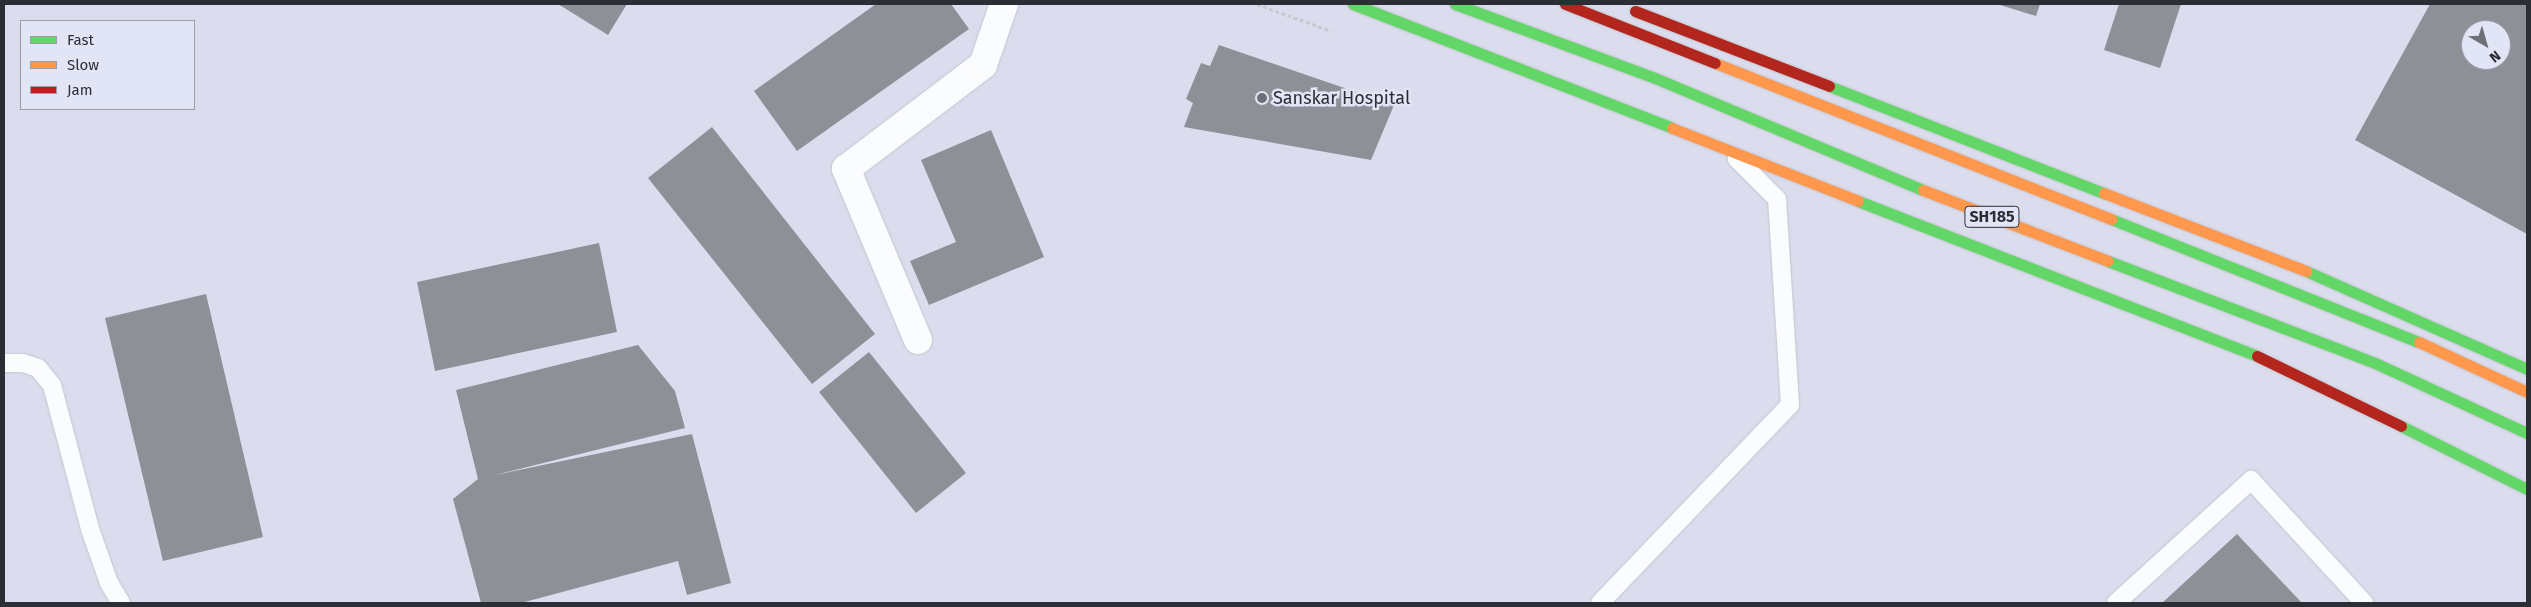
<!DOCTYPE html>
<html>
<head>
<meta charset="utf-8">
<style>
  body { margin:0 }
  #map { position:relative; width:2531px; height:607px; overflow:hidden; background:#e7e8f2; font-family:"Fira Sans",sans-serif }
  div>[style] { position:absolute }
  .built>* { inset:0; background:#dbddef }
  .building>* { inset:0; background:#8e8f97 }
  .path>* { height:3px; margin-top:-1.5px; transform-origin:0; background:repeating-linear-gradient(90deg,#c8c8cd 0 4px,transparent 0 6.5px) }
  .roads { filter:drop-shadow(0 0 1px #c5c6ce) drop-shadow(0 0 1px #c5c6ce) }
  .lane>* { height:18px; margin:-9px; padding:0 9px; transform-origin:9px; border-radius:9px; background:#fbfcfd }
  .street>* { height:28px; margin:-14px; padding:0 14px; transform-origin:14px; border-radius:14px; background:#fbfcfd }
  .fast>* { height:11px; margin:-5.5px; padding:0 5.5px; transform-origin:5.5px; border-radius:5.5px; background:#63d668 }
  .slow>* { height:11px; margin:-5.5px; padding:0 5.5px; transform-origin:5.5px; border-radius:5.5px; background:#ff974d }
  .jam>* { height:11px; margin:-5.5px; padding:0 5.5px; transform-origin:5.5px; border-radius:5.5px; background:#b3261e }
  .dots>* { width:14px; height:14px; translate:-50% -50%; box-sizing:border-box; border:2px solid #e2e5f6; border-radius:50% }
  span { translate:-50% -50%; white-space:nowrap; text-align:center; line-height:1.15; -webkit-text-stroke:5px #e2e5f6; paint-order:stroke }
  .shield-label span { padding:1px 4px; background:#e2e5f6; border:1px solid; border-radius:4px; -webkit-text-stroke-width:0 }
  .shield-label { font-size:16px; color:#2d2e35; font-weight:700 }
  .poi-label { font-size:18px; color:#2d2e35 }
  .left { translate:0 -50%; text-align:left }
  .frame { position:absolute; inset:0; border:5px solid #2d2e35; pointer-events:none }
  .legend { position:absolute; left:20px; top:20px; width:175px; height:90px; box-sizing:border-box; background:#e2e5f6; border:1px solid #9a9ca9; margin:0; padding:6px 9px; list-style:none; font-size:15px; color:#2d2e35 }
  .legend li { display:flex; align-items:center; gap:10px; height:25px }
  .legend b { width:25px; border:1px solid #9a9ca9 }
  .north { position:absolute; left:2461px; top:20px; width:50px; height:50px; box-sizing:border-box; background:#e2e5f6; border:1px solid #9a9ca9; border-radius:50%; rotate:142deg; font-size:14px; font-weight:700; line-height:20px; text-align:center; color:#2d2e35 }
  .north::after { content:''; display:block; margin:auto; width:18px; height:22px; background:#6e6f77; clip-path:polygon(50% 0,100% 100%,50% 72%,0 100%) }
</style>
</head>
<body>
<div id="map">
  <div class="built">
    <div style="clip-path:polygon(evenodd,4px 4px,2527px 4px,2527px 603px,4px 603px,4px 4px,21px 21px,194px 21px,194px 109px,21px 109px,21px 21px,4px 4px,2471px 30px,2501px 30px,2501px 60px,2471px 60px,2471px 30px)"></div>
  </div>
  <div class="building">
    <div style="clip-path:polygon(558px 4px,627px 4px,608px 35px)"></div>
    <div style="clip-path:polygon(876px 4px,951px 4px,969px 29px,797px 151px,754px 91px)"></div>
    <div style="clip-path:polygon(1997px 4px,2040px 4px,2036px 16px)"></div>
    <div style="clip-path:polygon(2119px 4px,2181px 4px,2160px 68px,2104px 50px)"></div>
    <div style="clip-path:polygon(evenodd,2430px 4px,2527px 4px,2527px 234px,2355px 140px,2430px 4px,2471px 30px,2501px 30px,2501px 60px,2471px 60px,2471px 30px)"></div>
    <div style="clip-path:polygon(1219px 45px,1394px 105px,1371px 160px,1184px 127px,1193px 103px,1186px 99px,1201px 63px,1210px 66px)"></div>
    <div style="clip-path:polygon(712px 127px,875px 334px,812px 384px,648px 178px)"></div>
    <div style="clip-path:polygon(991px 130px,1044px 257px,929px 305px,910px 261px,956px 242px,921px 160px)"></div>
    <div style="clip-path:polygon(599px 243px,617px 332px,435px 371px,417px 282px)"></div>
    <div style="clip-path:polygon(206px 294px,263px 537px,163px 561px,105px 318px)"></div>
    <div style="clip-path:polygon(638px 345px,675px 391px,685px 428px,495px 475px,692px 434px,731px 583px,687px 595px,678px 561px,521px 603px,481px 603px,453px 499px,478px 479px,456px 390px)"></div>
    <div style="clip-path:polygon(869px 352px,966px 473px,916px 513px,819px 392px)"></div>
    <div style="clip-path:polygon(2237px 534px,2302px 603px,2162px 603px)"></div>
  </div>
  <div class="path">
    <div style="left:1257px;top:4px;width:79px;rotate:20deg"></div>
  </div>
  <div class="roads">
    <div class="lane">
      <div style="left:4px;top:363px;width:19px"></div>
      <div style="left:23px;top:363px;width:16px;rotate:18deg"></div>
      <div style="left:38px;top:368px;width:22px;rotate:51deg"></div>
      <div style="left:52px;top:385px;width:149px;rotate:75.2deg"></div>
      <div style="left:90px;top:529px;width:57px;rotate:70.6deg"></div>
      <div style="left:109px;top:583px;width:23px;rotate:59deg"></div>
      <div style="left:1600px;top:603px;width:274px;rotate:-46.2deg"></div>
      <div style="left:1790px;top:405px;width:206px;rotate:-93.6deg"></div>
      <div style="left:1777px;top:199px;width:57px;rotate:-135deg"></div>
      <div style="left:2116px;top:603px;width:183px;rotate:-42.3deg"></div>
      <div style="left:2251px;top:480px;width:167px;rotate:47.4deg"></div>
    </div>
    <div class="street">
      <div style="left:918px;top:340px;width:186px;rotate:-112.8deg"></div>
      <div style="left:846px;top:169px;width:172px;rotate:-37.2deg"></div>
      <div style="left:983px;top:65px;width:65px;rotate:-71deg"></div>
    </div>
    <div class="fast">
      <div style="left:1353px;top:4px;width:342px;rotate:21.2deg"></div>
      <div style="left:1455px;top:4px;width:213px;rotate:20.3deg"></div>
      <div style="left:1655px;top:78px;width:290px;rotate:22.7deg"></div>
      <div style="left:1829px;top:86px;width:295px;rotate:21.3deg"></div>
      <div style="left:1858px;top:201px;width:428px;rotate:21.2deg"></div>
      <div style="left:2111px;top:219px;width:332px;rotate:21.8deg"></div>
      <div style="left:2108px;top:261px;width:284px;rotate:20.9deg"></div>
      <div style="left:2373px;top:362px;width:170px;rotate:24.8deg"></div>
      <div style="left:2306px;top:271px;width:242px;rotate:23.9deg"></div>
      <div style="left:2401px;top:426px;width:141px;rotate:26.6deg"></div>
    </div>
    <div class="slow">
      <div style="left:1715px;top:63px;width:426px;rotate:21.5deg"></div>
      <div style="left:1672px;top:128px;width:200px;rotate:21.4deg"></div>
      <div style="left:1923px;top:190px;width:198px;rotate:21deg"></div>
      <div style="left:2104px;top:193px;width:217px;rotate:21.1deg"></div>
      <div style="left:2419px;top:342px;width:119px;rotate:24.8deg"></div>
    </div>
    <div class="jam">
      <div style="left:1565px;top:4px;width:161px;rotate:21.5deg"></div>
      <div style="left:1635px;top:11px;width:208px;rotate:21.1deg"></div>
      <div style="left:2257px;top:356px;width:160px;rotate:25.9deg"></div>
    </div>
  </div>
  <div class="dots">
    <div style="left:1262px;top:98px;background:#6e6f77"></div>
  </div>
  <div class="shield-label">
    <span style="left:1992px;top:217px">SH185</span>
  </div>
  <div class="poi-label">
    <span class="left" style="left:1273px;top:98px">Sanskar Hospital</span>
  </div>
  <div class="frame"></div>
  <ul class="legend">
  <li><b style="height:6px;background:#63d668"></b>Fast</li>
  <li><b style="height:6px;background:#ff974d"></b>Slow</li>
  <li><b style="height:6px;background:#b3261e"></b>Jam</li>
  </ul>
  <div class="north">N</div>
</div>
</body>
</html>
